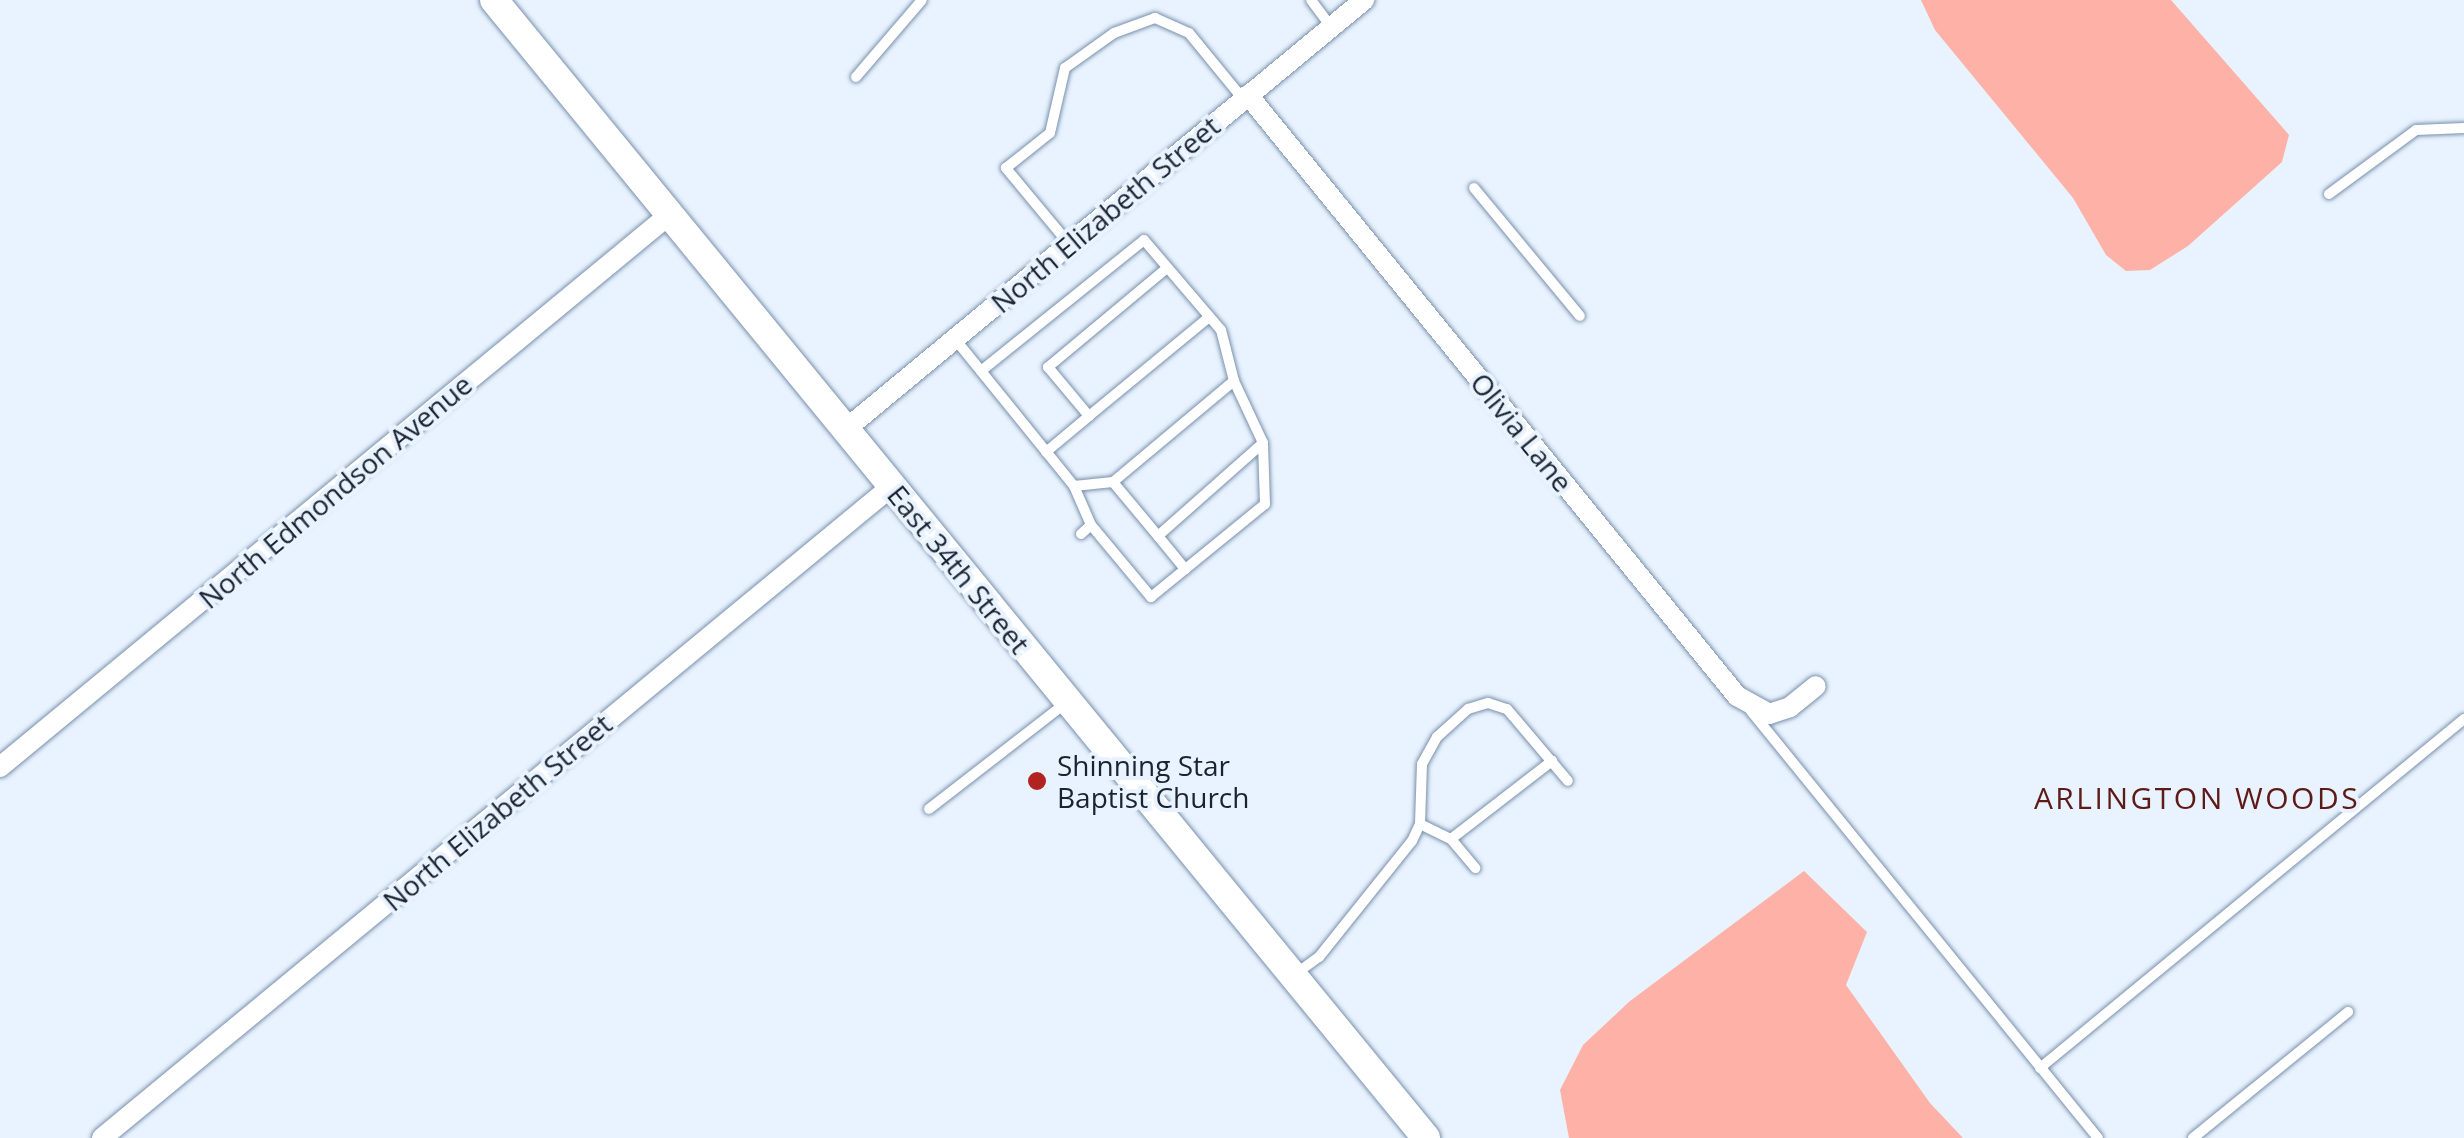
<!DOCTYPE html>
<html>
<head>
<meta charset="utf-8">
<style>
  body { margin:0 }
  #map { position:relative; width:2464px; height:1138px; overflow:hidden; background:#e9f3ff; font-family:"Open Sans",sans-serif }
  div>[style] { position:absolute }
  .water>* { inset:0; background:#feb1a7 }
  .roads { filter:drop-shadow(0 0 2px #7990ab) drop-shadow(0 0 2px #7990ab) }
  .service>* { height:10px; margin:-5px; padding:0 5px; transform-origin:5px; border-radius:5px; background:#fff }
  .minor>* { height:20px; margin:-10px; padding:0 10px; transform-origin:10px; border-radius:10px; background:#fff }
  .secondary>* { height:28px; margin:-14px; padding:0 14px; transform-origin:14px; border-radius:14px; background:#fff }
  .dots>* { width:28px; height:28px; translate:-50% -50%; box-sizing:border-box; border:5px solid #e9f3ff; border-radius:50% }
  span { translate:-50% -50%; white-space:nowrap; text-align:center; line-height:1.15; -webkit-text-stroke:8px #e9f3ff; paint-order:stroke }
  .street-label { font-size:28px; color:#1b242e }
  .poi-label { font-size:28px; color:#1b242e }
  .left { translate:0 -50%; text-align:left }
  .neighbourhood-label { font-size:30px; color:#5e1a16; letter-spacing:2.5px }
</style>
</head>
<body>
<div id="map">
  <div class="water">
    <div style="clip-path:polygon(1921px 0,2171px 0,2289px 135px,2282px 162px,2188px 246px,2150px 270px,2126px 271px,2106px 255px,2073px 198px,1935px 30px)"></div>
    <div style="clip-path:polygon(1804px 871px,1867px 932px,1846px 985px,1930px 1103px,1963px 1138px,1569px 1138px,1560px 1090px,1583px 1045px,1630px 1001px)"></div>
  </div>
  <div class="roads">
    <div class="service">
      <div style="left:1311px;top:0;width:34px;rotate:53deg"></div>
      <div style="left:856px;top:77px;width:101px;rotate:-49.4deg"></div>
      <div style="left:1474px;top:188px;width:166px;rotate:50.4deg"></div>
      <div style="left:2329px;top:194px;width:108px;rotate:-36.3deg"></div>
      <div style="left:2416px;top:130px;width:48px;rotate:-2.4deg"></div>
      <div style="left:1069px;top:244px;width:99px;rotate:-129.7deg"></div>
      <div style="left:1006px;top:168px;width:56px;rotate:-38.5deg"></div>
      <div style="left:1050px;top:133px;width:67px;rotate:-77deg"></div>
      <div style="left:1065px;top:68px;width:60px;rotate:-35.5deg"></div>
      <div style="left:1114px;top:33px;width:44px;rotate:-20.1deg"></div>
      <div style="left:1155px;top:18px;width:37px;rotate:24deg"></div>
      <div style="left:1189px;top:33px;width:85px;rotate:50.7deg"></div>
      <div style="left:1167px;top:268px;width:155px;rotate:140.2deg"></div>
      <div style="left:1048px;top:367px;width:64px;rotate:50.1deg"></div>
      <div style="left:1089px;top:416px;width:156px;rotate:-39.5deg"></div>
      <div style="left:955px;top:339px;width:189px;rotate:51deg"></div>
      <div style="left:1074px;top:486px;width:43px;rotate:66.4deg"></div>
      <div style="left:981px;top:371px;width:209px;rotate:-38.8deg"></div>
      <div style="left:1144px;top:240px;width:118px;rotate:49.5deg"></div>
      <div style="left:1221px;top:330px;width:53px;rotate:75.7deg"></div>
      <div style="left:1046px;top:452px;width:56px;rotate:-39.9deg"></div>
      <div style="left:1074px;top:486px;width:39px;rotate:-6deg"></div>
      <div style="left:1081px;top:534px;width:13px;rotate:-42deg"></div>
      <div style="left:1091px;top:525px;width:94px;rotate:50.2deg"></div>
      <div style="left:1151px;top:597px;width:147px;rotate:-39.2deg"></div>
      <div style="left:1265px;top:504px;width:61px;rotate:-91.9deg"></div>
      <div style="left:1263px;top:443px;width:140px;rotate:138.5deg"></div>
      <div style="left:1158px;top:536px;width:43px;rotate:50.7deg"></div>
      <div style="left:1158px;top:536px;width:70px;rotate:-129.8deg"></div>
      <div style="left:1113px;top:482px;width:158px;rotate:-39.9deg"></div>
      <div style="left:1234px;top:381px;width:68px;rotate:64.9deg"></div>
      <div style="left:1751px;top:711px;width:550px;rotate:50.9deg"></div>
      <div style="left:929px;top:809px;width:175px;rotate:-37.8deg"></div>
      <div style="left:1420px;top:824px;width:34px;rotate:26deg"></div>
      <div style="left:1451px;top:839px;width:128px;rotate:-37.7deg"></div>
      <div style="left:1451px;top:839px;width:38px;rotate:50deg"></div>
      <div style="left:1294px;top:975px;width:31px;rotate:-36deg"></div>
      <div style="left:1319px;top:957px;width:149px;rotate:-51.3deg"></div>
      <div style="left:1412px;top:841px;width:19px;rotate:-65deg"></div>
      <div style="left:1420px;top:824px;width:60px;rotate:-88.1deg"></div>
      <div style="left:1422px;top:764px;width:31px;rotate:-61deg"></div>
      <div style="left:1437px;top:737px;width:42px;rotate:-42.1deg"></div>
      <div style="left:1468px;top:709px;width:21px;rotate:-17deg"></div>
      <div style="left:1488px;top:703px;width:20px;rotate:18deg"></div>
      <div style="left:1507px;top:709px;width:94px;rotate:49.7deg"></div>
      <div style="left:2040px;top:1068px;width:549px;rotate:-39.46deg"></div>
      <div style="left:2193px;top:1138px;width:200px;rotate:-39.1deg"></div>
    </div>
    <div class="minor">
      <div style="left:1248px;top:95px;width:775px;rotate:50.87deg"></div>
      <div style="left:1737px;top:696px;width:37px;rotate:29deg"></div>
      <div style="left:1769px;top:714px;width:22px;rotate:-18deg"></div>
      <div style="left:1790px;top:707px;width:33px;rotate:-39deg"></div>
      <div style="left:846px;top:429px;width:673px;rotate:-39.63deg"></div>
      <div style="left:0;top:767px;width:867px;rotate:-39.53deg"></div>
      <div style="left:102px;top:1138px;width:1024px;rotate:-39.53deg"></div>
    </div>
    <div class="secondary">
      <div style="left:494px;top:0;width:1471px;rotate:50.68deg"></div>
    </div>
  </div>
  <div class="dots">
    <div style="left:1037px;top:781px;background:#b22221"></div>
  </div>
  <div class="street-label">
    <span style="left:1105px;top:214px;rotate:-40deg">North Elizabeth Street</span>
    <span style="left:1522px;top:432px;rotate:51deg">Olivia Lane</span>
    <span style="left:335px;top:491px;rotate:-40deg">North Edmondson Avenue</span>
    <span style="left:959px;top:569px;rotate:51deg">East 34th Street</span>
    <span style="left:497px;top:812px;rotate:-40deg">North Elizabeth Street</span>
  </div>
  <div class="poi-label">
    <span class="left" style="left:1057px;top:781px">Shinning Star<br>Baptist Church</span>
  </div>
  <div class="neighbourhood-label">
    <span style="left:2197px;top:798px">ARLINGTON WOODS</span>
  </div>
</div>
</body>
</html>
